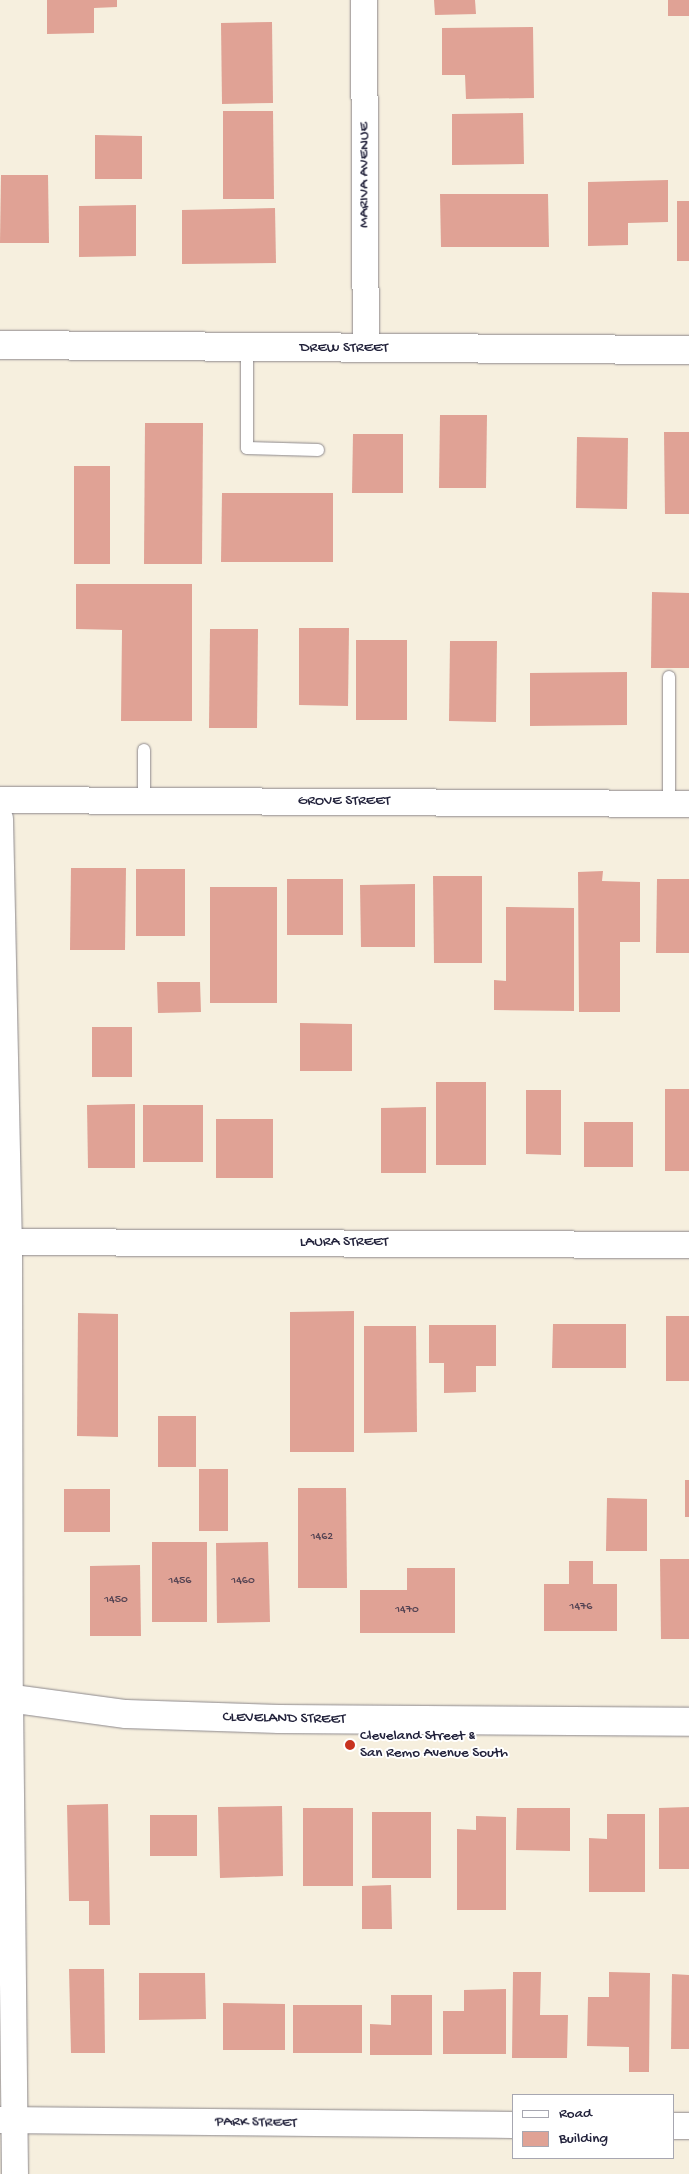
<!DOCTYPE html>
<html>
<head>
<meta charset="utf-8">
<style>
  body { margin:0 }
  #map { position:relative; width:689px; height:2174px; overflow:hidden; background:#f6efde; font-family:"Gochi Hand",sans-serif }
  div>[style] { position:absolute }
  .building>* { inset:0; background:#e0a295 }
  .roads { filter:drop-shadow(0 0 1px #8c888c) drop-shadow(0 0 1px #8c888c) }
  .service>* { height:12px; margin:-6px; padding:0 6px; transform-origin:6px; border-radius:6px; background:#fff }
  .minor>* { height:26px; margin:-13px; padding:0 13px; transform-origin:13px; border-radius:13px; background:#fff }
  .tertiary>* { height:28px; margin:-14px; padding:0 14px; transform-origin:14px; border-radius:14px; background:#fff }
  .secondary>* { height:28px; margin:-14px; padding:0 14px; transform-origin:14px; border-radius:14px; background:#fff }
  .dots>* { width:14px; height:14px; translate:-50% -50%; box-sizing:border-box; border:2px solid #fff; border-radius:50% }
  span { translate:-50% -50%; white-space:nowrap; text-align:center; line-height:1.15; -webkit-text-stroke:4px #fff; paint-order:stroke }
  .number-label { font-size:12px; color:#524252 }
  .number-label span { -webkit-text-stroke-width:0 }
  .street-label { font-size:15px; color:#22223b }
  .poi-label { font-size:15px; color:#22223b }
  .left { translate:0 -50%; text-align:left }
  .legend { position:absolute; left:512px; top:2094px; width:162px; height:65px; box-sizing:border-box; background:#fff; border:1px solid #a7a7b1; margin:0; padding:6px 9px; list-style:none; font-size:15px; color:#22223b }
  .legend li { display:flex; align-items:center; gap:10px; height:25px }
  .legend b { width:25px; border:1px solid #a7a7b1 }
</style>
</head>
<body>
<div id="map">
  <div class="building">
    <div style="clip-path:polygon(47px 0,117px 0,117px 7px,94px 8px,94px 33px,47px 34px)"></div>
    <div style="clip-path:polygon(434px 0,475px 0,476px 14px,435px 15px)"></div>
    <div style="clip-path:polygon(668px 0,689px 0,689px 16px,668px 16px)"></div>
    <div style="clip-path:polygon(272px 22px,273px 103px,222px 104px,221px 23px)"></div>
    <div style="clip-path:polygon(533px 27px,534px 98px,466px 99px,465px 75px,442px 75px,442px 28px)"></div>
    <div style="clip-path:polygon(223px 111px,273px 111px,274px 199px,223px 199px)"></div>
    <div style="clip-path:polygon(523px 113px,524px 164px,452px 165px,452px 114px)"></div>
    <div style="clip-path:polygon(95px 135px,142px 136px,142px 179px,95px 179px)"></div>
    <div style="clip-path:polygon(1px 175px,48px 175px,49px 243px,0 243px)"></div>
    <div style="clip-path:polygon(668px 180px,668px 222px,628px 223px,628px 245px,588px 246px,588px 182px)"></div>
    <div style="clip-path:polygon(440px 194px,548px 194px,549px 247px,441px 247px)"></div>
    <div style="clip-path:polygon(677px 201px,689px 201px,689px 261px,677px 261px)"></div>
    <div style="clip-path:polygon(136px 205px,136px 256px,79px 257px,79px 206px)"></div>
    <div style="clip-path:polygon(275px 208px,276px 263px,182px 264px,182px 210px)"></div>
    <div style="clip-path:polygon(440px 415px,487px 415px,486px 488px,439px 488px)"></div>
    <div style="clip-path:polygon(145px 423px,203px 423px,202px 564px,144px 564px)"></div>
    <div style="clip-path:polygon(664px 432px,689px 432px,689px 514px,665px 514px)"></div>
    <div style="clip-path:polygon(353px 434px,403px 434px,403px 493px,352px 493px)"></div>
    <div style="clip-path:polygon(577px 437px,628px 438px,627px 509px,576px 508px)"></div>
    <div style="clip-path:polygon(74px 466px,110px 466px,110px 564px,74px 564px)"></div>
    <div style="clip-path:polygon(222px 493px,333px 493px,333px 562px,221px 562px)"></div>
    <div style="clip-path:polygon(76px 584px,192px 584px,192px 721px,121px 721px,122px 630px,76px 629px)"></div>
    <div style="clip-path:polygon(652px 592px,689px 593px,689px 668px,651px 668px)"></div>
    <div style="clip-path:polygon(299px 628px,349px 628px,348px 706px,299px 705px)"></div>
    <div style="clip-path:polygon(210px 629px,258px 629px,257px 728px,209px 728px)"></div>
    <div style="clip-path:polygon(356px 640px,407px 640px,407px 720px,356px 720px)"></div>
    <div style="clip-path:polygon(450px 641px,497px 641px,496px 722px,449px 721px)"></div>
    <div style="clip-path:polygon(627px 672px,627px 725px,530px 726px,530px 673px)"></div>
    <div style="clip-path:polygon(71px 868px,126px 868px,125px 950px,70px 950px)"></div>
    <div style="clip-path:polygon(136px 869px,185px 869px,185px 936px,136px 936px)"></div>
    <div style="clip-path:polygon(603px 871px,602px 881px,640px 882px,640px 942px,620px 942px,620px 1012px,579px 1012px,578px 872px)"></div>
    <div style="clip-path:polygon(433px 876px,482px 876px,482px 963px,434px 963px)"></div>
    <div style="clip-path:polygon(287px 879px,343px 879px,343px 935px,287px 935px)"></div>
    <div style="clip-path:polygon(657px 879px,689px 879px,689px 953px,656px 953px)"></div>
    <div style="clip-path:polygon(415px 884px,415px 947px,361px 947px,360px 885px)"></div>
    <div style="clip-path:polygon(210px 887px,277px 887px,277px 1003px,210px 1003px)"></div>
    <div style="clip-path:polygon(506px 907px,574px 908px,574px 1011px,494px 1010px,494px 980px,506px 981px)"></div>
    <div style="clip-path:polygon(157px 982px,200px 982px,201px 1012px,158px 1013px)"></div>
    <div style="clip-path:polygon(300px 1023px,352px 1024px,352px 1071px,300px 1071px)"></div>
    <div style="clip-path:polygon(92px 1027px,132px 1027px,132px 1077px,92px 1077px)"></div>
    <div style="clip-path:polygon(436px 1082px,486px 1082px,486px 1165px,436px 1165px)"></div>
    <div style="clip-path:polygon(665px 1089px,689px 1089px,689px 1171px,665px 1171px)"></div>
    <div style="clip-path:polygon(526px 1090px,561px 1090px,561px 1155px,526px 1154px)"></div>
    <div style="clip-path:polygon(135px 1104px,135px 1168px,88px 1168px,87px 1105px)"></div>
    <div style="clip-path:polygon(143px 1105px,203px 1105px,203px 1162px,143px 1162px)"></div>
    <div style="clip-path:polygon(426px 1107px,426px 1173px,381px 1173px,381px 1108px)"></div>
    <div style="clip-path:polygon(216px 1119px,273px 1119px,273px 1178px,216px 1178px)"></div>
    <div style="clip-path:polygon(584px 1122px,633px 1122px,633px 1167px,584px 1167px)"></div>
    <div style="clip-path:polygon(354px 1311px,354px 1452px,290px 1452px,290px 1312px)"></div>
    <div style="clip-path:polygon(78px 1313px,118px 1314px,118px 1437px,77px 1436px)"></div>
    <div style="clip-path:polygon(666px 1316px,689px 1316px,689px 1381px,666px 1381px)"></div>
    <div style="clip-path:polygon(553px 1324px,626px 1324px,626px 1368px,552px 1368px)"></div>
    <div style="clip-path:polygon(429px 1325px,496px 1325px,496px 1366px,476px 1366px,476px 1392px,444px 1393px,444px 1363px,429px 1363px)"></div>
    <div style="clip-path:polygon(364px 1326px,416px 1326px,417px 1432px,364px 1433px)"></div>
    <div style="clip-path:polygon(158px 1416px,196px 1416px,196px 1467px,158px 1467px)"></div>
    <div style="clip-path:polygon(199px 1469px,228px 1469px,228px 1531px,199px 1531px)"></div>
    <div style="clip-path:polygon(685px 1480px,689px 1480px,689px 1517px,685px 1517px)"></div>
    <div style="clip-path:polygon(298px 1488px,346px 1488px,347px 1588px,298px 1588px)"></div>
    <div style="clip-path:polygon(64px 1489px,110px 1489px,110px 1532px,64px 1532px)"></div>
    <div style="clip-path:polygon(607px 1498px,647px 1499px,647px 1551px,606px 1551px)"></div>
    <div style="clip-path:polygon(152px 1542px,207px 1542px,207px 1622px,152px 1622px)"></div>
    <div style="clip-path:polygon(268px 1542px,270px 1622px,217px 1623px,216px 1543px)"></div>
    <div style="clip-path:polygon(660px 1559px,689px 1559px,689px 1639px,661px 1639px)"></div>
    <div style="clip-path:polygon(569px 1561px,593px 1561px,593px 1584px,617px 1584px,617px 1631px,544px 1631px,544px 1584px,569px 1584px)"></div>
    <div style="clip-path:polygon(140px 1565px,141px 1636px,90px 1636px,90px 1566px)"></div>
    <div style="clip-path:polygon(407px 1568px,455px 1568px,455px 1633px,360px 1633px,360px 1590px,407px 1590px)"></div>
    <div style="clip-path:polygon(108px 1804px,110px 1925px,89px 1925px,89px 1901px,69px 1901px,67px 1805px)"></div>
    <div style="clip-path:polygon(282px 1806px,283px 1876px,220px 1878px,218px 1807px)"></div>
    <div style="clip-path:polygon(689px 1807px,689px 1869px,659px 1869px,659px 1808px)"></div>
    <div style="clip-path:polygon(303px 1808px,353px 1808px,353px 1886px,303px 1886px)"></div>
    <div style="clip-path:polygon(517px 1808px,570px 1808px,570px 1851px,516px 1850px)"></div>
    <div style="clip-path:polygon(372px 1812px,431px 1812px,431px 1878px,372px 1878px)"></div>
    <div style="clip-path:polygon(607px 1814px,645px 1814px,645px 1892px,589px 1892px,589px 1838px,607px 1839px)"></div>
    <div style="clip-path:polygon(150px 1815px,197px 1815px,197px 1856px,150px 1856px)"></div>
    <div style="clip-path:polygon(476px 1816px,506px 1817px,506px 1910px,457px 1910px,457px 1829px,476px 1830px)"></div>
    <div style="clip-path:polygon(391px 1885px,392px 1929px,362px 1929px,362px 1886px)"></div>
    <div style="clip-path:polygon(69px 1969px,104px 1969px,105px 2053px,71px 2053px)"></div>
    <div style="clip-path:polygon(513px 1972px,541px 1972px,540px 2015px,568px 2015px,567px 2058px,512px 2058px)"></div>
    <div style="clip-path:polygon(609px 1972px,650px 1973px,649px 2072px,629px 2072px,629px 2047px,587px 2046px,588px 1997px,609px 1997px)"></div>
    <div style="clip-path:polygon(139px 1973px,205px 1973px,206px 2019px,139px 2020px)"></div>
    <div style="clip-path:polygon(672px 1974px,689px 1975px,689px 2049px,671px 2049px)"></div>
    <div style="clip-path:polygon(506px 1989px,506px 2054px,443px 2054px,443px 2011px,464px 2011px,464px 1990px)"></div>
    <div style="clip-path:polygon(391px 1995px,432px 1995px,432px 2055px,370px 2055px,370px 2024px,391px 2025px)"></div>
    <div style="clip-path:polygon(223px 2003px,285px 2004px,285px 2050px,223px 2050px)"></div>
    <div style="clip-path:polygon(293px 2005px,362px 2005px,362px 2053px,293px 2053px)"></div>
  </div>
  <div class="roads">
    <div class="service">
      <div style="left:247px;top:348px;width:100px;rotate:90deg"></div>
      <div style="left:247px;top:448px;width:71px;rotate:1.6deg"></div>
      <div style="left:144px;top:750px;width:51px;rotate:90deg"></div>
      <div style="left:669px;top:804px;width:127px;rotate:-90deg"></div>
    </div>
    <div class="minor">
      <div style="left:364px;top:0;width:349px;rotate:89.7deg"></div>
      <div style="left:0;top:800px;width:689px;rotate:0.33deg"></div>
      <div style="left:0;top:819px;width:423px;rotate:88.8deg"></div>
      <div style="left:9px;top:1242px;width:456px;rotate:89.9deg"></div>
      <div style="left:10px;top:1698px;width:476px;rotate:89.4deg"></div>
      <div style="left:0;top:1242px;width:689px;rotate:0.25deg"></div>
      <div style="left:0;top:2120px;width:513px;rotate:0.56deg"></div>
      <div style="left:673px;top:2126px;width:16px"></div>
    </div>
    <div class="tertiary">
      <div style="left:0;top:1697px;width:127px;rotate:7.7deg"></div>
      <div style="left:126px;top:1714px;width:153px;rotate:1.9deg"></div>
      <div style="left:279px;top:1719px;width:410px;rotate:0.4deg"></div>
    </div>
    <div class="secondary">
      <div style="left:0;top:345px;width:689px;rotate:0.42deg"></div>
    </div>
  </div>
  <div class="dots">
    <div style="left:350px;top:1745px;background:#c8321e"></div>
  </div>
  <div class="number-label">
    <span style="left:322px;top:1538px">1462</span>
    <span style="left:180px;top:1582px">1456</span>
    <span style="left:243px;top:1582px">1460</span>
    <span style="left:116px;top:1601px">1450</span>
    <span style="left:581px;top:1608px">1476</span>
    <span style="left:407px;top:1611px">1470</span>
  </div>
  <div class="street-label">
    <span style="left:365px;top:175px;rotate:-90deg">MARIVA AVENUE</span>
    <span style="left:344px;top:349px">DREW STREET</span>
    <span style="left:344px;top:802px">GROVE STREET</span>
    <span style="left:344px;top:1243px">LAURA STREET</span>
    <span style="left:284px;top:1719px;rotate:1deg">CLEVELAND STREET</span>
    <span style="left:256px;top:2123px;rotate:1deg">PARK STREET</span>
  </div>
  <div class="poi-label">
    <span class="left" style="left:360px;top:1745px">Cleveland Street &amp;<br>San Remo Avenue South</span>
  </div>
  <ul class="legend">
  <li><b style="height:6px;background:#fff"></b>Road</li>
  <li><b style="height:14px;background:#e0a295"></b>Building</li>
  </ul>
</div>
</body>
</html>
